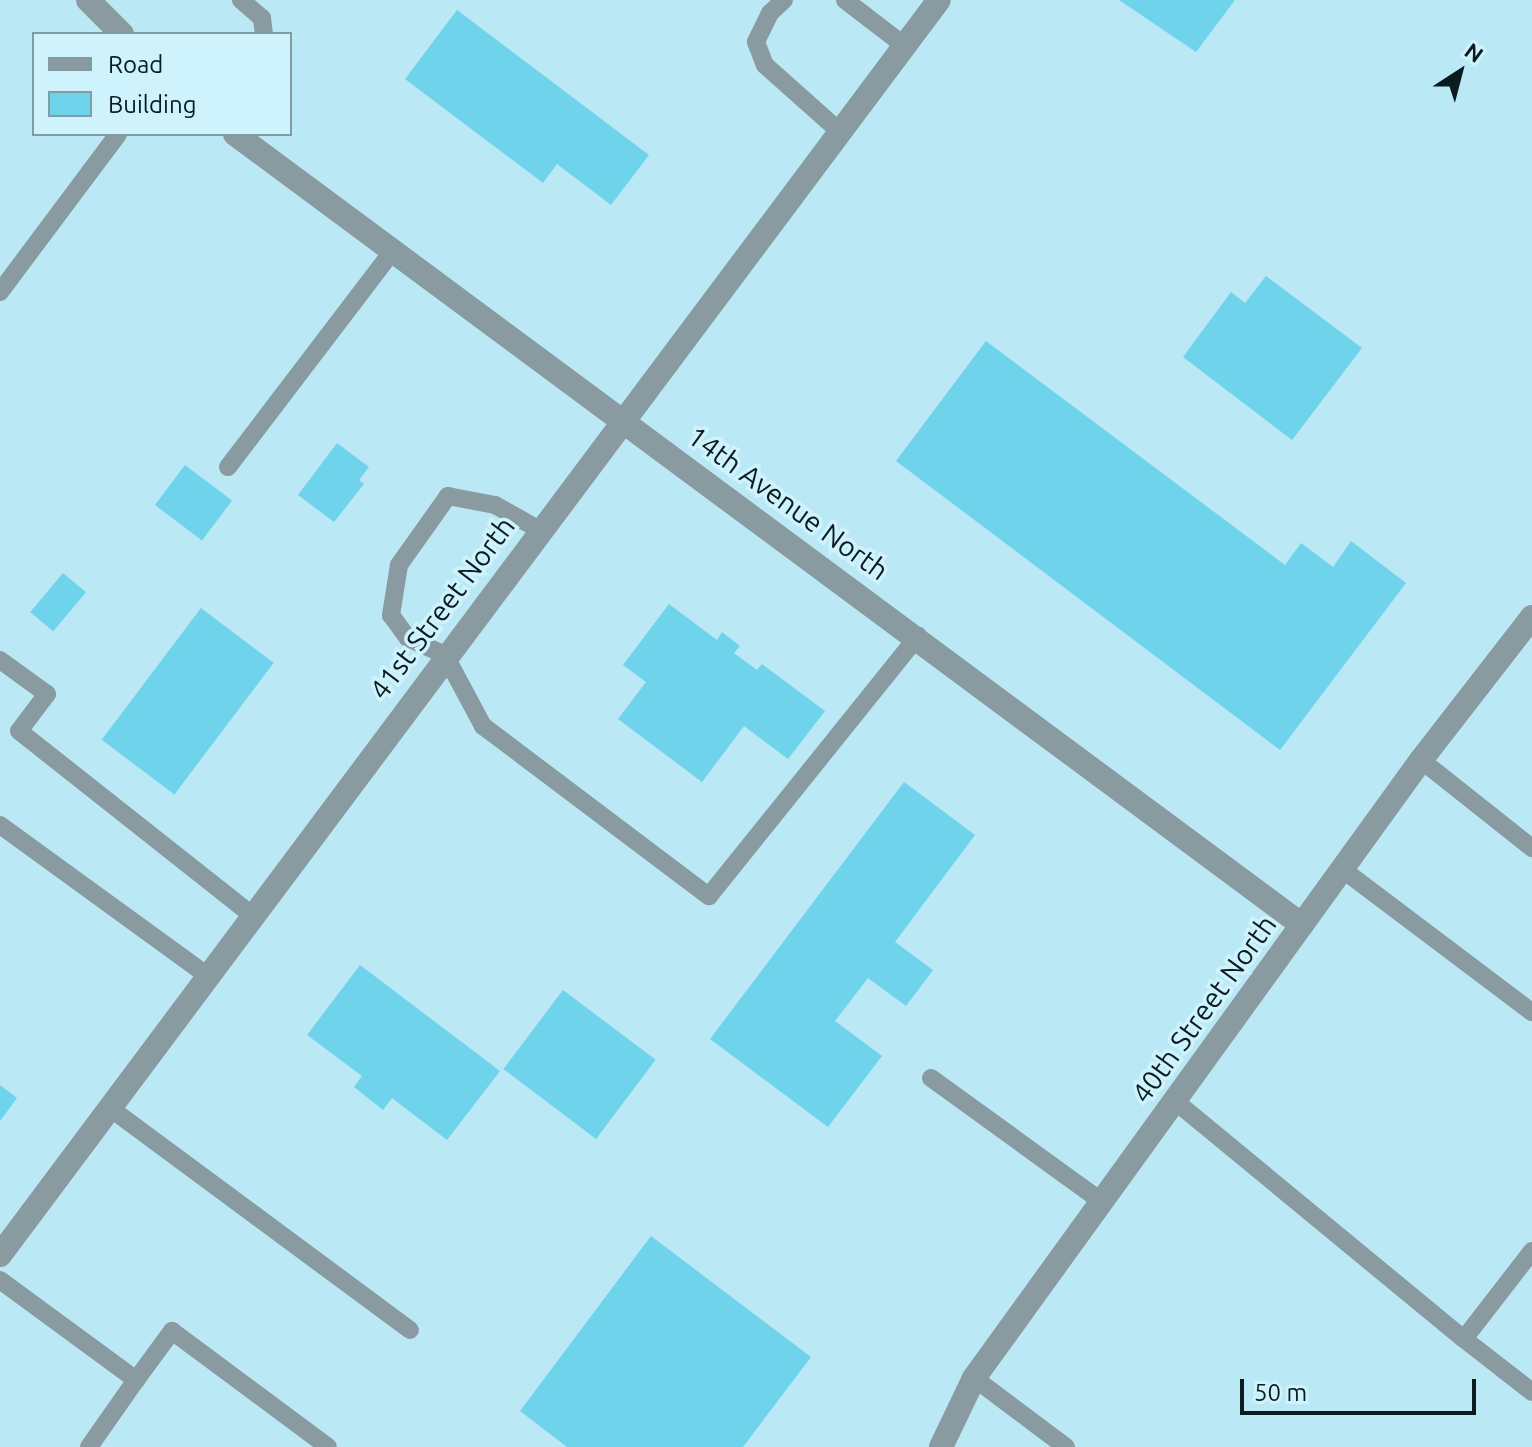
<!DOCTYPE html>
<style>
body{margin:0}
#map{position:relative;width:1532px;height:1447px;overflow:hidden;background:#bae8f4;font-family:Ubuntu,sans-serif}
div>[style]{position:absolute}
.building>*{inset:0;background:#6fd3ec;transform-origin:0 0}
.lane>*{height:18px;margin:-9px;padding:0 9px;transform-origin:9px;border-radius:9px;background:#899ba0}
.street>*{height:24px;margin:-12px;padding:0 12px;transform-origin:12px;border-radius:12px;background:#899ba0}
span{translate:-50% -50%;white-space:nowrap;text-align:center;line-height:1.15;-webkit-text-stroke:7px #cff3fd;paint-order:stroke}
.street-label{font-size:28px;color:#0a1c20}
.legend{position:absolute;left:32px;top:32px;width:260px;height:104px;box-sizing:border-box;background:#cff3fd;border:2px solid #809da5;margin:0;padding:10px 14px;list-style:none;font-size:24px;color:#0a1c20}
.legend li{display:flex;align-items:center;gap:16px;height:40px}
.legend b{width:40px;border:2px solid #809da5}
.north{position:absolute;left:1420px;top:32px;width:80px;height:80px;-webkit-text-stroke:6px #cff3fd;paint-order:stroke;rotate:36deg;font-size:22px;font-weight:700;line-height:32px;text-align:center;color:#0a1c20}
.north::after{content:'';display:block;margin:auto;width:28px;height:36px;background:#0a1c20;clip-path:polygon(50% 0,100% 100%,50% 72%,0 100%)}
.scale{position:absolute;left:1240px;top:1379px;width:236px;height:36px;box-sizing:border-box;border:4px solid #0a1c20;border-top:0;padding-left:10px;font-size:24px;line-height:28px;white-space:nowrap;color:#0a1c20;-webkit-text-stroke:6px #cff3fd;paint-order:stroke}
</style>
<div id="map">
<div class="building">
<div style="clip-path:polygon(1119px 0,1235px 0,1196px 52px)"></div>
<div style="clip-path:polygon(457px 10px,649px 155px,611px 205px,557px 164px,543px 183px,405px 79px)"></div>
<div style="clip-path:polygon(1266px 276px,1362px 348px,1292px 440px,1183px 357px,1231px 292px,1245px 303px)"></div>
<div style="clip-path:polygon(986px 341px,1285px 565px,1301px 543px,1333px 567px,1351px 541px,1406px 583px,1280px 750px,896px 461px)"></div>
<div style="clip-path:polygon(337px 443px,369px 467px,359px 480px,364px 484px,334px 522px,298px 495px)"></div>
<div style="left:185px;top:465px;width:59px;height:50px;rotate:37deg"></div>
<div style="left:63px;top:573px;width:30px;height:51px;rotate:40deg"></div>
<div style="clip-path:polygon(669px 604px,717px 640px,722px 632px,740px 646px,734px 653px,757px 670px,762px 664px,825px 711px,788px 759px,744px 726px,702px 782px,618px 719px,646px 682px,623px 665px)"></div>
<div style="left:201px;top:608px;width:91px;height:165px;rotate:37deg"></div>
<div style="clip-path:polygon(904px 782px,975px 835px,895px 942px,933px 970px,906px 1006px,868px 978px,835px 1021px,882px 1056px,828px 1127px,710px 1039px)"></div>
<div style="clip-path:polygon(360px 965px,500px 1071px,447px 1140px,392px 1098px,383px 1110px,354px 1087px,362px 1076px,307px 1035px)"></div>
<div style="left:563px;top:990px;width:116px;height:99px;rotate:37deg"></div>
<div style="clip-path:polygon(0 1085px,17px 1098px,0 1121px)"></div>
<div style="clip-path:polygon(651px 1236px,811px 1357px,743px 1447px,567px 1447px,520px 1411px)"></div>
</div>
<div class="lane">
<div style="left:241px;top:0;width:28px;rotate:41deg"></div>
<div style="left:262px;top:18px;width:16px;rotate:83deg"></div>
<div style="left:784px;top:0;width:19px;rotate:137deg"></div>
<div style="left:770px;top:13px;width:32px;rotate:116deg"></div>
<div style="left:756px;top:42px;width:25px;rotate:69deg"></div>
<div style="left:765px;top:65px;width:98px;rotate:41.7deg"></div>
<div style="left:845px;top:0;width:76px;rotate:37.5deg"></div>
<div style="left:0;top:292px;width:197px;rotate:-53.2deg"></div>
<div style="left:228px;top:467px;width:270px;rotate:-52.7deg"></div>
<div style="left:538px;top:529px;width:49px;rotate:-150.8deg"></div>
<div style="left:495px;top:505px;width:48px;rotate:-169.2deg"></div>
<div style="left:448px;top:496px;width:85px;rotate:125.4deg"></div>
<div style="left:399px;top:565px;width:51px;rotate:99.1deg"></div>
<div style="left:391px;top:615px;width:29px;rotate:54deg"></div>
<div style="left:408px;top:638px;width:41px;rotate:24.7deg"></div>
<div style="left:445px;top:655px;width:81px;rotate:61.8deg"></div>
<div style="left:483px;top:726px;width:283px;rotate:37deg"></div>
<div style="left:709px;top:896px;width:334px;rotate:-51.2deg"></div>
<div style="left:0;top:660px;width:58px;rotate:35.9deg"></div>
<div style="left:47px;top:694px;width:46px;rotate:127.1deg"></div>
<div style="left:19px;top:731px;width:295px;rotate:38.3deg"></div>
<div style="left:1421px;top:760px;width:142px;rotate:38.4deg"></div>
<div style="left:0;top:825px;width:257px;rotate:36deg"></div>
<div style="left:1342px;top:869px;width:238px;rotate:37deg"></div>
<div style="left:931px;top:1078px;width:211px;rotate:35.9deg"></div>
<div style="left:1175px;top:1101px;width:374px;rotate:39.5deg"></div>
<div style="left:110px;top:1108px;width:373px;rotate:36.5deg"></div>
<div style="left:1532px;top:1251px;width:111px;rotate:127.7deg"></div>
<div style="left:1464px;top:1339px;width:86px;rotate:37.9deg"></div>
<div style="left:0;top:1280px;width:169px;rotate:36.3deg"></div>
<div style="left:136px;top:1380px;width:61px;rotate:-53.7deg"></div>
<div style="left:172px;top:1331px;width:194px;rotate:36.6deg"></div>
<div style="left:974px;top:1378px;width:115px;rotate:36.9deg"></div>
<div style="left:89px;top:1447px;width:82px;rotate:-55deg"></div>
</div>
<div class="street">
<div style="left:88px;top:0;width:48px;rotate:45deg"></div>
<div style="left:235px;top:134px;width:1328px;rotate:36.55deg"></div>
<div style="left:0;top:1255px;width:1567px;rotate:-53.2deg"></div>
<div style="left:941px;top:1447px;width:76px;rotate:-64.4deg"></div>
<div style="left:974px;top:1378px;width:763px;rotate:-54.12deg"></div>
<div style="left:1421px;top:760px;width:181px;rotate:-52.2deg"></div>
</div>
<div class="street-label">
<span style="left:788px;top:503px;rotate:36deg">14th Avenue North</span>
<span style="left:442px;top:608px;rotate:-53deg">41st Street North</span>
<span style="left:1204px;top:1009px;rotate:-54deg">40th Street North</span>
</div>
<ul class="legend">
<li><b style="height:10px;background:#899ba0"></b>Road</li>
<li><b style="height:22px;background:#6fd3ec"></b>Building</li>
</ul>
<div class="north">N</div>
<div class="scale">50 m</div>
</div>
